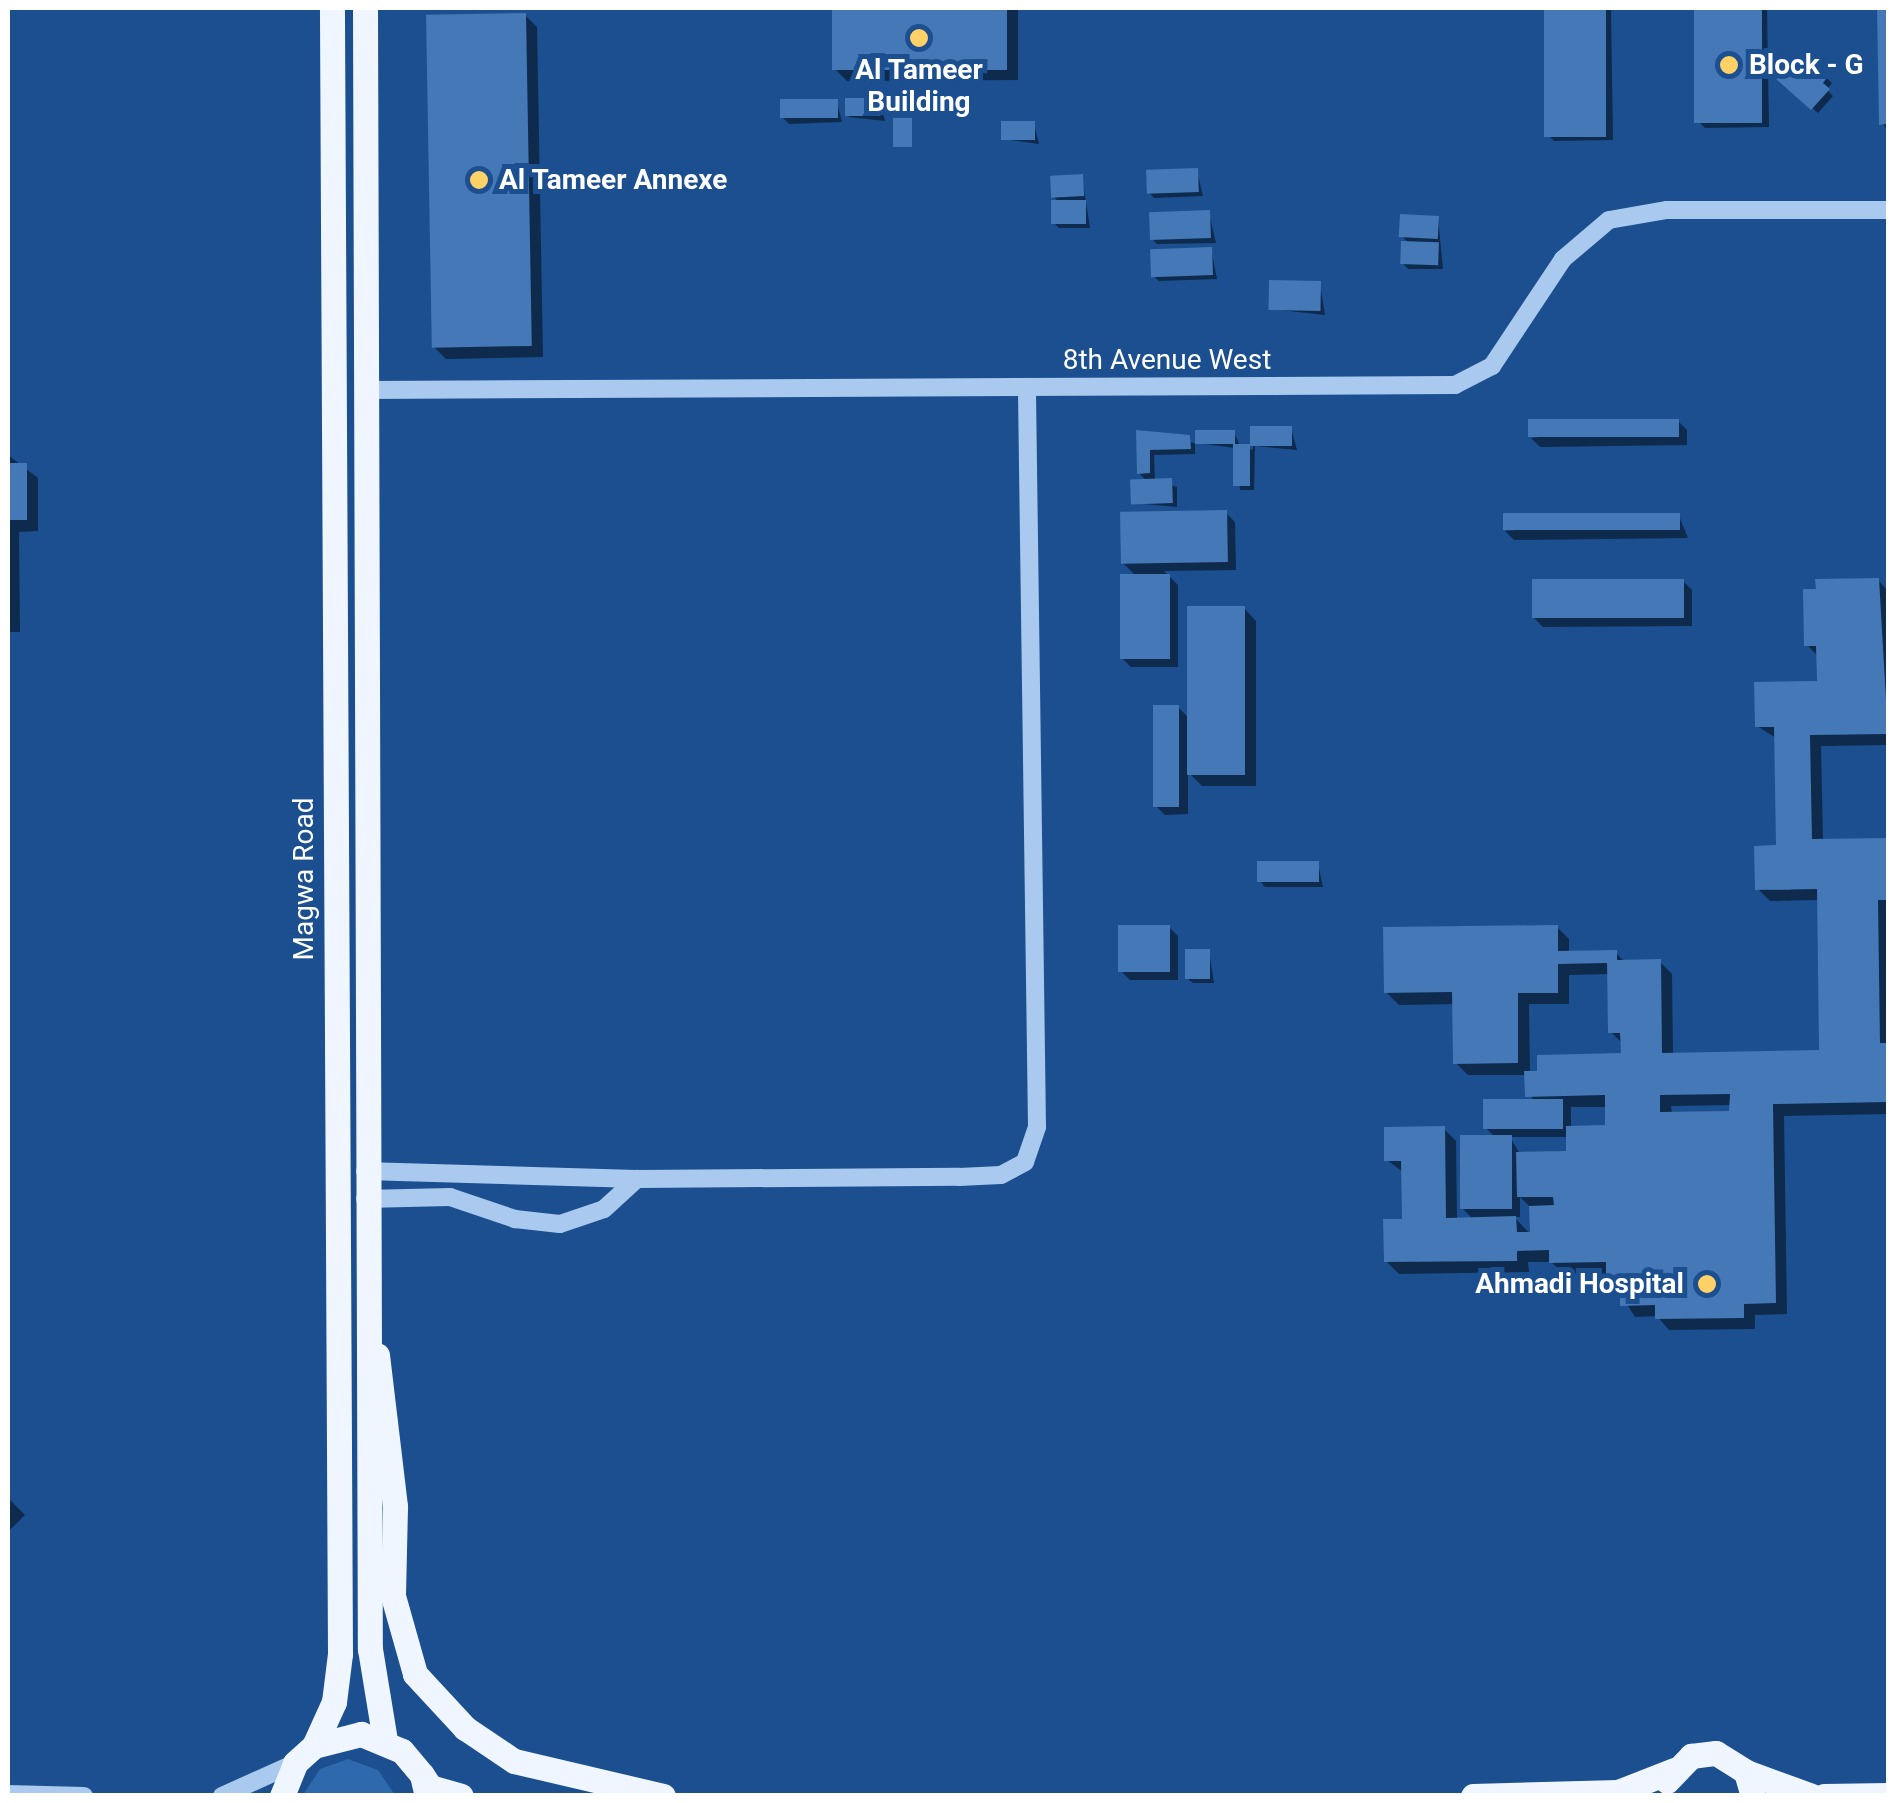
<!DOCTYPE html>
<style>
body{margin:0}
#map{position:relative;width:1896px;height:1803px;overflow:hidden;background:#1b4f8f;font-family:Roboto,sans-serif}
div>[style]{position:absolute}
.green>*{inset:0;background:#2e69ad}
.shadow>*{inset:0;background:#0007;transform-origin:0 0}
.building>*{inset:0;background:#4478b7;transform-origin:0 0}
.minor>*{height:18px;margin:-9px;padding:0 9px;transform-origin:9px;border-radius:9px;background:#a9c9ee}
.major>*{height:25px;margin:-12.5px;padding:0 12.5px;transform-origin:12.5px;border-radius:12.5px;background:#f0f6ff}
.dots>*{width:28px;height:28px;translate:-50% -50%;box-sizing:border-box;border:5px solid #1b4f8f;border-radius:50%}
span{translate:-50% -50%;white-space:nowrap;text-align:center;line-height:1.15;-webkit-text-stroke:10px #1b4f8f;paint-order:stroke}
.poi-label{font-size:28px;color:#fff;font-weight:700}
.left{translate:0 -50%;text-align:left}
.right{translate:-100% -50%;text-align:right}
.street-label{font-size:28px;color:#fff}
.frame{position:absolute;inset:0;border:10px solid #fff;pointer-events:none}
</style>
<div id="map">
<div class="green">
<div style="clip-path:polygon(348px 1759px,378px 1770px,395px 1795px,303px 1795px,320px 1769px)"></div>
</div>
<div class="shadow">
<div style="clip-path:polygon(834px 8px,1018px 8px,1018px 80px,847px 81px,835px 69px)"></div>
<div style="clip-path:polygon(1547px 8px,1611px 8px,1613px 140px,1554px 141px,1549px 136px)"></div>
<div style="clip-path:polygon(1697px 8px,1767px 8px,1769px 127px,1705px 128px,1699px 122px)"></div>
<div style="clip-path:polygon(1880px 10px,1888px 10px,1888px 129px,1882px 124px)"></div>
<div style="clip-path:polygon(525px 15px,537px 27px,543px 357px,446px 359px,434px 347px)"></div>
<div style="clip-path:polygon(1819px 71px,1832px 83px,1827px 90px,1833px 96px,1818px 113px,1779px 78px,1813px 77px)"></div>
<div style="clip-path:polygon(879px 100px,885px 121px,848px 117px)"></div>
<div style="clip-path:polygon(837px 102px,842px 122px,789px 124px,783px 118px)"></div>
<div style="clip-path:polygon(1034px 124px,1039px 144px,1004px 139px)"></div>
<div style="clip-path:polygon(1197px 171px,1203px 196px,1154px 198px,1149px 192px)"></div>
<div style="clip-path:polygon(1082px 177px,1090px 228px,1059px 228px,1054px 223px,1060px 203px,1053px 196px)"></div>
<div style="clip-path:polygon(1209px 213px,1216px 243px,1157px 244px,1152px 239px)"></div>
<div style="clip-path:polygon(1438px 218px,1443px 269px,1408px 269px,1403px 263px,1409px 244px,1402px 236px)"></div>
<div style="clip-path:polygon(1211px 249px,1217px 279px,1159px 281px,1153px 276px)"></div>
<div style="clip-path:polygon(1320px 284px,1325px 315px,1271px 309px)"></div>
<div style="clip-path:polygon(1678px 421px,1687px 430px,1687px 445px,1540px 447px,1531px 438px)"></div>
<div style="clip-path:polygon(1253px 428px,1291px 428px,1297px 450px,1255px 446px,1254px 490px,1240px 490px,1235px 448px,1197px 443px,1234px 432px,1240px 446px,1253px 450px)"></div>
<div style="clip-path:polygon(1139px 433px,1195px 443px,1195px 454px,1154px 455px,1155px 481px,1177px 487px,1177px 507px,1133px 503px,1148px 482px,1139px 473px)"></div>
<div style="clip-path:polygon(8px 455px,38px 478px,38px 531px,19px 532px,20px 632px,8px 632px)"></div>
<div style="clip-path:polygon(1226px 513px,1235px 522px,1236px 570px,1164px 571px,1178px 585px,1178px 667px,1131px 667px,1122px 658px,1136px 576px,1123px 563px)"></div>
<div style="clip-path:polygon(1679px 516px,1688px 538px,1514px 540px,1505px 531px)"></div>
<div style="clip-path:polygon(evenodd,1878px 580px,1888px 591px,1888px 745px,1821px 746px,1823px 841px,1888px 840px,1888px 1114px,1784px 1116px,1787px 1314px,1755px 1315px,1755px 1329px,1669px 1330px,1657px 1316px,1635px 1317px,1608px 1274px,1564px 1274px,1551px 1262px,1528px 1262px,1529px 1272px,1399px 1274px,1386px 1261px,1404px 1222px,1403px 1172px,1387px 1160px,1444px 1129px,1456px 1141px,1457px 1220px,1474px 1220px,1463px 1209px,1496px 1138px,1486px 1128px,1533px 1102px,1527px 1075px,1468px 1075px,1456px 1063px,1455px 1004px,1399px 1005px,1386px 992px,1557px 927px,1569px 939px,1569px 953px,1616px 953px,1625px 962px,1660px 962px,1672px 974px,1673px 1055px,1821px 1053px,1819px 900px,1770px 901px,1758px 889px,1778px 848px,1776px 738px,1757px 726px,1819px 684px,1819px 657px,1807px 645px,1878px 580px,1610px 974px,1611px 1032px,1623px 1044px,1623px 1056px,1530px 1074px,1529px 1004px,1569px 1004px,1569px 975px,1610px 974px,1878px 580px,1732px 1105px,1732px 1114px,1672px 1114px,1671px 1106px,1732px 1105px,1878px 580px,1571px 1107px,1607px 1107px,1607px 1128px,1571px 1128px,1571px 1107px,1878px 580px,1510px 1137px,1568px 1137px,1568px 1154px,1520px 1154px,1510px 1137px,1878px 580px,1520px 1197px,1532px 1209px,1532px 1236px,1514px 1217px,1520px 1217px,1520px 1197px)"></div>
<div style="clip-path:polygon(1683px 581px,1692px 590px,1692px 626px,1543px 627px,1534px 618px)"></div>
<div style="clip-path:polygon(1244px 608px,1256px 621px,1256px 786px,1202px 786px,1188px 772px,1188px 814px,1165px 815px,1156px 806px,1178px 707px,1190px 719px)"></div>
<div style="clip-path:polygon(1318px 864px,1323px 887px,1265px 887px,1260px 881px)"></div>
<div style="clip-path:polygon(1169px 927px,1178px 936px,1178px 980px,1130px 980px,1121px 971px)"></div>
<div style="clip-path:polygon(1209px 951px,1214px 983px,1193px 983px,1187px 978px)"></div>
<div style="left:8px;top:1498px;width:24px;height:241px;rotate:45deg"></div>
</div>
<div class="building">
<div style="left:832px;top:8px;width:175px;height:62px"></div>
<div style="left:1544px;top:8px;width:62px;height:129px"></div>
<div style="left:1694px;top:8px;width:68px;height:115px"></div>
<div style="clip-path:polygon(1877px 8px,1888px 8px,1888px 124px,1879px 125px)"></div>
<div style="left:526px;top:13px;width:333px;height:100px;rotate:89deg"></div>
<div style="clip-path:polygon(1794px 57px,1813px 74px,1818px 68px,1828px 76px,1823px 83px,1830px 89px,1811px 110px,1775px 78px)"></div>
<div style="left:880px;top:98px;width:18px;height:35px;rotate:90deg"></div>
<div style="left:838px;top:99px;width:19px;height:58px;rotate:90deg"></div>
<div style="left:893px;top:118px;width:19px;height:29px"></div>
<div style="left:1001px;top:121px;width:34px;height:19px"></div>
<div style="left:1198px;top:168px;width:24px;height:52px;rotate:88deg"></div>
<div style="left:1083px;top:174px;width:22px;height:33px;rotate:87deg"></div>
<div style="left:1051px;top:200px;width:35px;height:24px"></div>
<div style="left:1210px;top:210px;width:28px;height:61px;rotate:88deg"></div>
<div style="left:1400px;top:214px;width:39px;height:23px;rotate:3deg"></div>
<div style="left:1401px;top:241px;width:38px;height:23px;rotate:2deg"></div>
<div style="left:1212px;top:247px;width:28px;height:62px;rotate:88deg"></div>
<div style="left:1269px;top:280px;width:52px;height:30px;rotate:1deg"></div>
<div style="left:1679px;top:419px;width:18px;height:151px;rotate:90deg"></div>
<div style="left:1250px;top:426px;width:42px;height:20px"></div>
<div style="clip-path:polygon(1136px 430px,1190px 435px,1191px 449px,1150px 450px,1150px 473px,1137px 474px)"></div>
<div style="left:1195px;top:430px;width:40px;height:14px"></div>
<div style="left:1233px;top:444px;width:17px;height:42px"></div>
<div style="left:8px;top:463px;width:19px;height:57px"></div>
<div style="left:1172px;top:478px;width:25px;height:42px;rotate:88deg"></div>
<div style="left:1227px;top:510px;width:52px;height:107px;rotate:89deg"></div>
<div style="left:1680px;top:513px;width:17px;height:177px;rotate:90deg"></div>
<div style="left:1120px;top:574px;width:50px;height:85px"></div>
<div style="clip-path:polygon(evenodd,1879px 578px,1888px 734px,1810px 735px,1812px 839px,1888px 838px,1888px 900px,1878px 900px,1880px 1043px,1888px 1043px,1888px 1102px,1773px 1104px,1776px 1303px,1744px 1304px,1744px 1318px,1655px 1319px,1655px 1305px,1620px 1306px,1620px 1280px,1606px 1280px,1606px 1262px,1549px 1263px,1549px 1250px,1517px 1251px,1517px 1261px,1384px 1262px,1383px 1219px,1402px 1219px,1401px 1161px,1384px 1161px,1384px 1127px,1445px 1126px,1446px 1218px,1516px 1216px,1517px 1232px,1530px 1232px,1529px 1206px,1554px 1205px,1553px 1197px,1517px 1197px,1516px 1152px,1566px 1151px,1566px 1126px,1605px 1125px,1605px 1095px,1525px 1097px,1524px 1071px,1537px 1071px,1537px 1055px,1621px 1053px,1620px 1033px,1608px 1033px,1607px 963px,1558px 964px,1558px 993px,1518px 993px,1518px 1063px,1453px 1064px,1452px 992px,1384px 993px,1383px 927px,1558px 925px,1558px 951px,1617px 950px,1617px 960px,1661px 959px,1662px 1053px,1819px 1050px,1817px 889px,1755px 890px,1754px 846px,1776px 845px,1774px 727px,1755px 727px,1754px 682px,1817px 681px,1816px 646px,1804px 646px,1803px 589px,1816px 589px,1815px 579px,1879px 578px,1730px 1094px,1729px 1111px,1660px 1112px,1660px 1095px,1730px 1094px)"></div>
<div style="left:1684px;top:579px;width:39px;height:152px;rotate:90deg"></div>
<div style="left:1187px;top:606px;width:58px;height:169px"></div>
<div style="left:1153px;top:705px;width:26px;height:102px"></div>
<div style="left:1319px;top:861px;width:21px;height:62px;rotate:90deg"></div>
<div style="left:1118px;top:925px;width:52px;height:47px"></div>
<div style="left:1185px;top:949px;width:25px;height:30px"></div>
<div style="left:1563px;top:1099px;width:30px;height:80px;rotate:90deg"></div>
<div style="left:1512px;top:1135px;width:74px;height:52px;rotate:90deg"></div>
</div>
<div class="minor">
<div style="left:367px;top:390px;width:1088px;rotate:-0.26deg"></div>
<div style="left:1455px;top:385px;width:42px;rotate:-27.2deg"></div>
<div style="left:1492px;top:366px;width:128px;rotate:-56.4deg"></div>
<div style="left:1563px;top:259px;width:60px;rotate:-40.3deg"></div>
<div style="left:1609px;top:220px;width:59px;rotate:-9.8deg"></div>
<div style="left:1667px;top:210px;width:221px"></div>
<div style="left:365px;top:1171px;width:272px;rotate:1.7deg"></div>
<div style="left:637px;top:1179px;width:322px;rotate:-0.4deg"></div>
<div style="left:959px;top:1177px;width:42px;rotate:-2.7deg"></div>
<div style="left:1001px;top:1175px;width:27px;rotate:-28deg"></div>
<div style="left:1025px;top:1162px;width:37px;rotate:-71deg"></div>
<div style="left:1037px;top:1127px;width:739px;rotate:-90.78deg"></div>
<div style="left:365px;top:1199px;width:85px;rotate:-1.3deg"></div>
<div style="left:450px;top:1197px;width:69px;rotate:18.7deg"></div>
<div style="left:515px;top:1219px;width:45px;rotate:6.3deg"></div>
<div style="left:560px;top:1224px;width:46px;rotate:-18.8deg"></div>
<div style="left:604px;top:1209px;width:45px;rotate:-42.3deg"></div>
<div style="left:8px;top:1794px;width:76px;rotate:1.5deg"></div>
<div style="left:222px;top:1796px;width:80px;rotate:-24.3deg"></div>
</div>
<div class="major">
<div style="left:365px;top:8px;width:1641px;rotate:89.83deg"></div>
<div style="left:370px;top:1649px;width:93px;rotate:80.7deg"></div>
<div style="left:377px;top:1355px;width:153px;rotate:83.2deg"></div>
<div style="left:395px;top:1507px;width:89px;rotate:91.3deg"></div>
<div style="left:393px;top:1596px;width:81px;rotate:74.2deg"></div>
<div style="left:415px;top:1674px;width:74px;rotate:47.2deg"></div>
<div style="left:465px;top:1728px;width:59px;rotate:34deg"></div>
<div style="left:514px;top:1761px;width:153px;rotate:13.2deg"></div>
<div style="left:314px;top:1746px;width:48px;rotate:-65.6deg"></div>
<div style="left:334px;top:1702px;width:48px;rotate:-82.9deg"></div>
<div style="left:340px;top:1654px;width:1646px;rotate:-90.28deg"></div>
<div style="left:1746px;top:1772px;width:70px;rotate:20deg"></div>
<div style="left:422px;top:1775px;width:14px;rotate:56deg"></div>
<div style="left:430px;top:1787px;width:32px;rotate:16deg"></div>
<div style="left:1667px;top:1781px;width:35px;rotate:-46deg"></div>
<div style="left:1691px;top:1756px;width:25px;rotate:-7deg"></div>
<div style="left:1716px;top:1753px;width:36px;rotate:32deg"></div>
<div style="left:1746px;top:1772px;width:25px;rotate:74deg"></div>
<div style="left:282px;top:1796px;width:35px;rotate:-68deg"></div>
<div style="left:295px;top:1763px;width:25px;rotate:-42deg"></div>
<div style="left:314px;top:1746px;width:49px;rotate:-14.3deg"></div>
<div style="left:361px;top:1734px;width:44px;rotate:22.5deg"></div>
<div style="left:402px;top:1751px;width:31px;rotate:50deg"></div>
<div style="left:422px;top:1775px;width:22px;rotate:77deg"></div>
<div style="left:1473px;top:1796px;width:145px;rotate:-1.6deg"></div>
<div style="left:1618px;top:1792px;width:60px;rotate:-21.4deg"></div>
<div style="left:1824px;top:1796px;width:64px;rotate:-0.9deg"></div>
</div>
<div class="dots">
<div style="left:919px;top:38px;background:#ffd166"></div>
<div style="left:1729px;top:65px;background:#ffd166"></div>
<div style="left:479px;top:180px;background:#ffd166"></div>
<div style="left:1707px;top:1284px;background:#ffd166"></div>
</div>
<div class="poi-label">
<span class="left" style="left:1749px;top:65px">Block - G</span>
<span style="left:919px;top:86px">Al Tameer<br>Building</span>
<span class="left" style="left:499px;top:180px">Al Tameer Annexe</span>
<span class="right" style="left:1684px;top:1284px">Ahmadi Hospital</span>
</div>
<div class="street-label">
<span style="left:1167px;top:360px">8th Avenue West</span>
<span style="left:304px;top:879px;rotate:-90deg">Magwa Road</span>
</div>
<div class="frame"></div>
</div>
